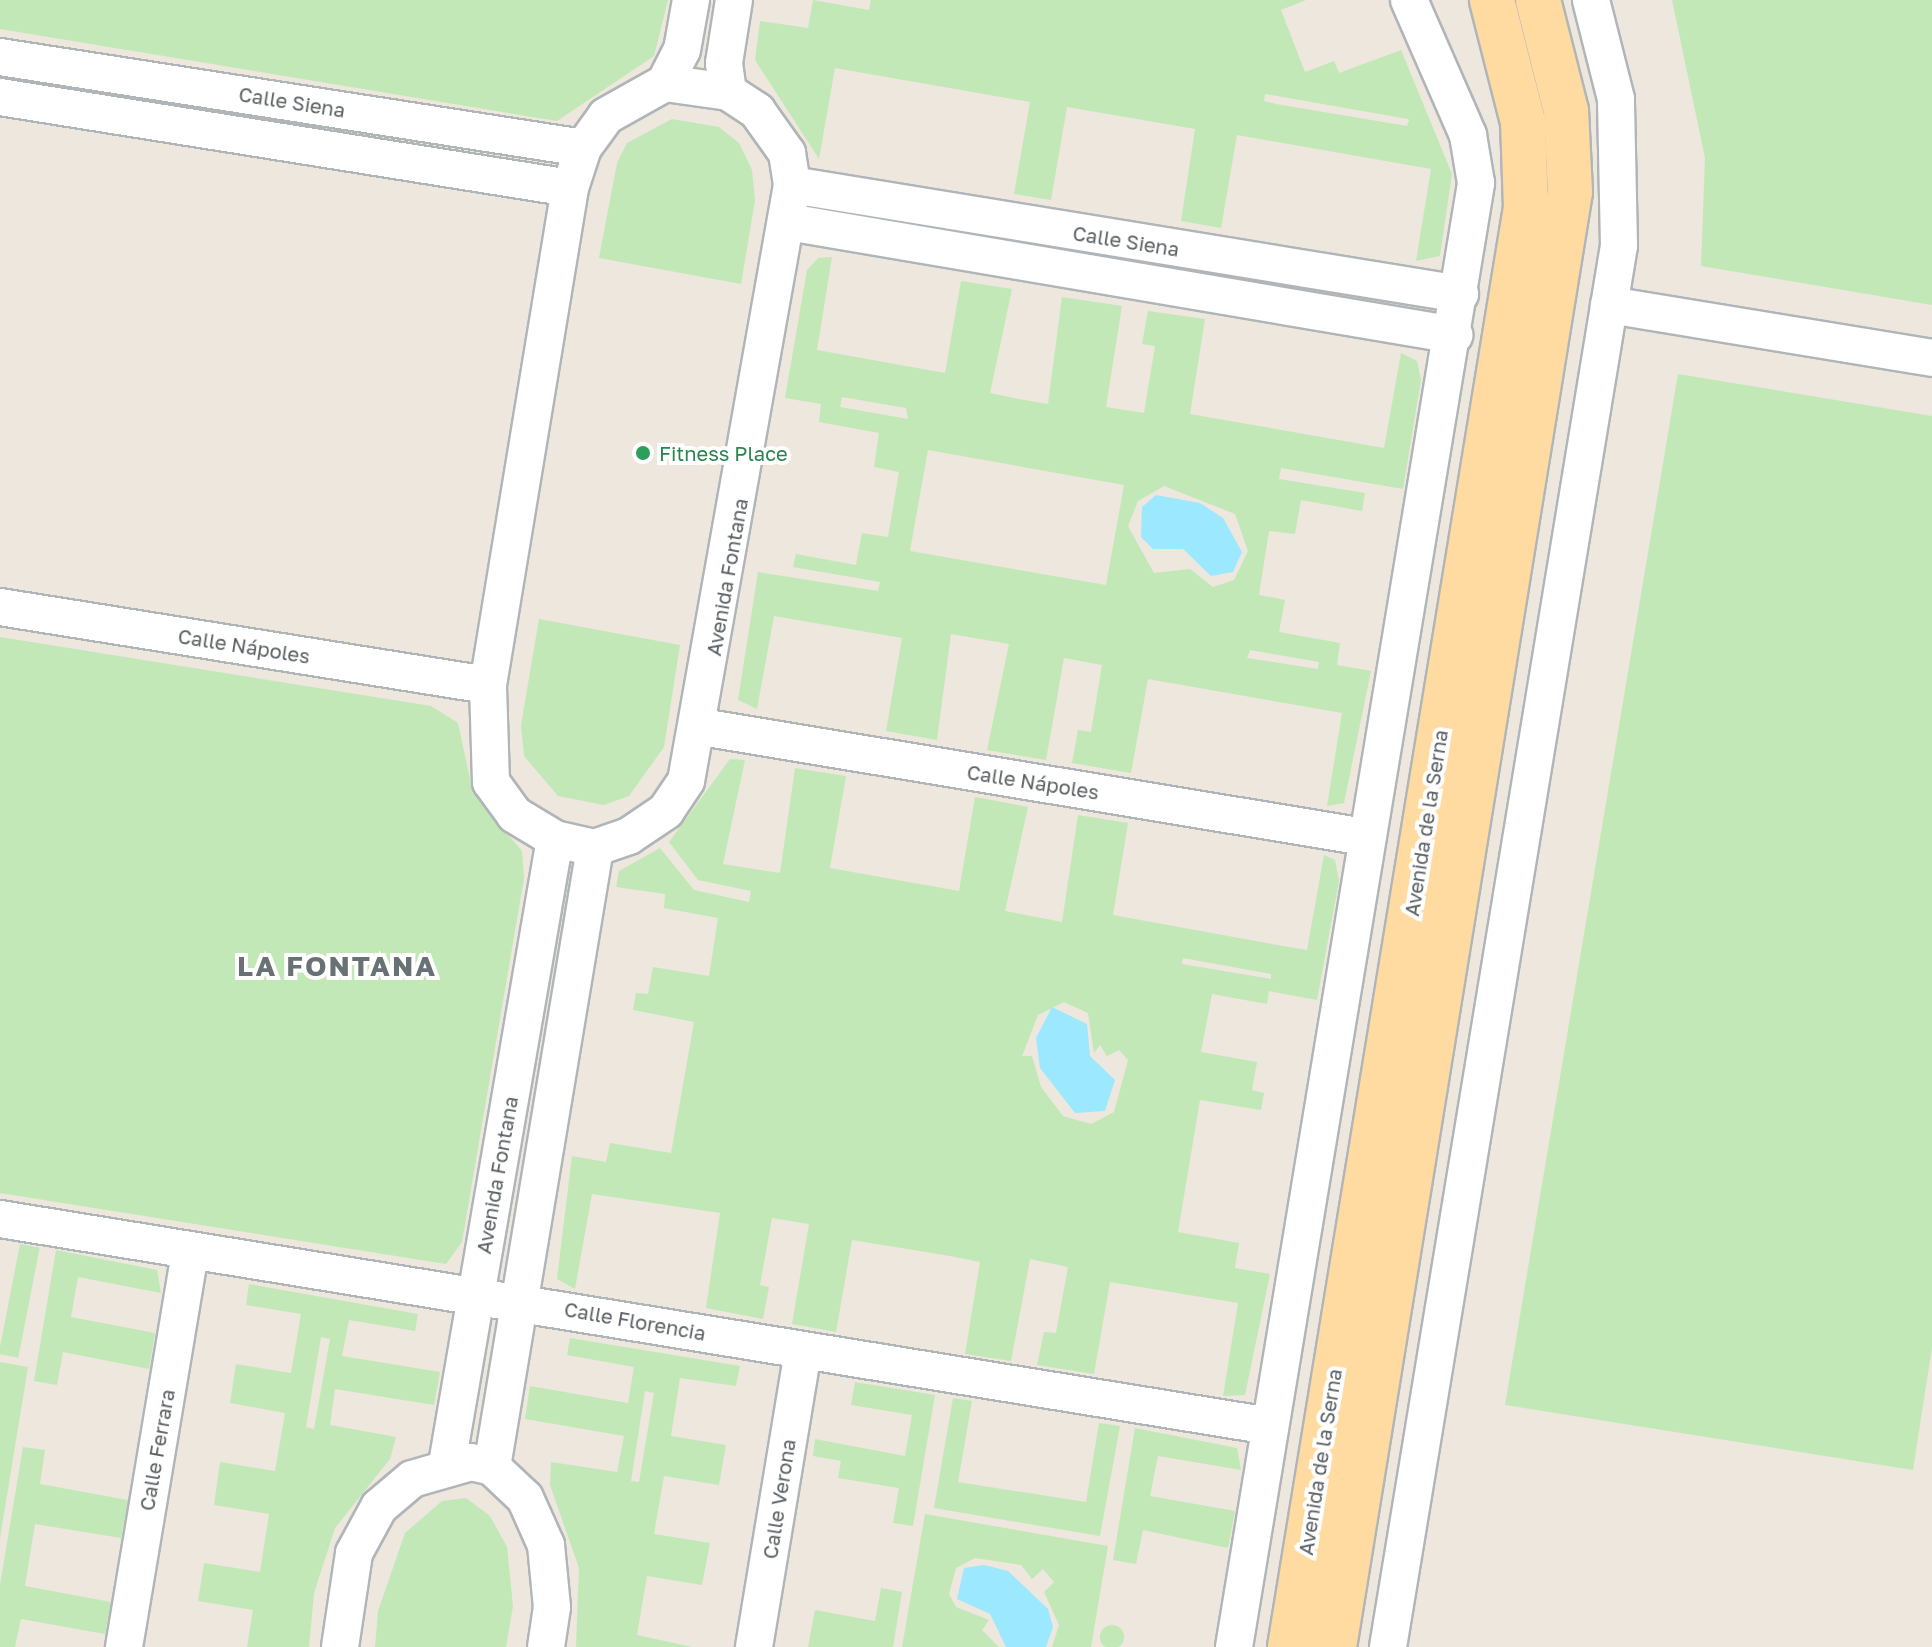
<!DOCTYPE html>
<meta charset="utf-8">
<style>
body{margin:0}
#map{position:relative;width:1932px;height:1647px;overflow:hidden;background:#ede7de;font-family:"Golos Text",sans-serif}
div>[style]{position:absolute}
.green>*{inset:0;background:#c2e8b7;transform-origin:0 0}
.round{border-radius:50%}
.water>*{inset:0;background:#9ce9ff}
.roads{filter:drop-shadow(2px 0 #b0b5b8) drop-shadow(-2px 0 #b0b5b8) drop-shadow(0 2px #b0b5b8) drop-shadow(0 -2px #b0b5b8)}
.minor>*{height:36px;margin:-18px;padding:0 18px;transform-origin:18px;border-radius:18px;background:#fff}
.primary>*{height:44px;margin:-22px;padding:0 22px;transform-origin:22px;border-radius:22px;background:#ffdba1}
.dots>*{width:22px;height:22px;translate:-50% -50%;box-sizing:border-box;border:4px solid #fff;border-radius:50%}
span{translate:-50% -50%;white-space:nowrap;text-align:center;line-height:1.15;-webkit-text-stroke:8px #fff;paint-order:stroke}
.street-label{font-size:20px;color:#585e62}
.leisure-label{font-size:20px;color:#27864d}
.left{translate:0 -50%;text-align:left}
.district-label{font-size:28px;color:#687174;font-weight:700;letter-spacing:2px}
</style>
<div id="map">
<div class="green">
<div style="clip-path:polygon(0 0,668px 0,654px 56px,557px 121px,0 29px)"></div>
<div style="clip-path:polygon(evenodd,813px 0,869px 10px,871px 0,1306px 0,1281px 10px,1305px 72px,1334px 61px,1339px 73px,1401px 50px,1452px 174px,1440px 256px,1416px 261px,1431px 169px,1237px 135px,1221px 228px,1181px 221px,1195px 129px,1067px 107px,1051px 200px,1014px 194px,1030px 102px,835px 68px,819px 159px,755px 60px,760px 21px,808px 28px,813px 0,1265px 94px,1408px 119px,1409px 120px,1407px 126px,1276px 104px,1264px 101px,1265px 94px)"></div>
<div style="clip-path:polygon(1672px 0,1932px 0,1932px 305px,1701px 266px,1705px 158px)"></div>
<div style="clip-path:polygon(672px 119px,719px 127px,739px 143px,752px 170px,755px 200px,741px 284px,599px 258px,617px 163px,627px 143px)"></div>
<div style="clip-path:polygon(evenodd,832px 257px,817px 350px,945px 373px,961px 281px,1012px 289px,990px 393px,1019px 399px,1048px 404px,1062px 297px,1122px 306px,1106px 407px,1144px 413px,1155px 346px,1142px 344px,1148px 311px,1205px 319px,1190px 414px,1384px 448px,1401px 353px,1417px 361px,1421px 380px,1403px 489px,1281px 468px,1279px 479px,1365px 493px,1362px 511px,1301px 500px,1295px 534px,1269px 531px,1259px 595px,1285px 600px,1279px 632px,1340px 643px,1337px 665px,1371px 671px,1344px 803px,1327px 806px,1342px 713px,1148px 679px,1131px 773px,1072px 763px,1078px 730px,1091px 732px,1102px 665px,1064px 658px,1046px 760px,987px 750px,1009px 644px,951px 634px,937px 740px,886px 731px,902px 638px,774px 616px,757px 709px,738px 700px,758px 572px,878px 591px,880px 582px,793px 567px,796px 554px,856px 565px,862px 533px,888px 537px,899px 472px,874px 467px,879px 433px,819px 422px,821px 404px,785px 398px,807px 270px,818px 258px,832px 257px,842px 397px,906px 408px,908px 419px,840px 407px,842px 397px,832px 257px,928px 450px,1124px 485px,1106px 585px,910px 551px,928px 450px,832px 257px,1164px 486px,1235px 514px,1248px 551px,1234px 580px,1213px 587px,1190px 569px,1154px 573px,1128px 526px,1138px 501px,1164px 486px,832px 257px,1250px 650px,1319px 662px,1318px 669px,1247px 658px,1250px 650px)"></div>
<div style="clip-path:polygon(1678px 374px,1932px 416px,1932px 1347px,1913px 1470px,1505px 1405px)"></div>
<div style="clip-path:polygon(539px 619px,680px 645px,664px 747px,629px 796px,604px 805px,558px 796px,524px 756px,521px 725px)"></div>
<div style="clip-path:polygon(0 637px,431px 706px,458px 723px,473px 793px,522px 851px,524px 878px,462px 1242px,446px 1264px,0 1193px)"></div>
<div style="clip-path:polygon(evenodd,730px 759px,745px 760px,723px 864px,780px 873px,795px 768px,846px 776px,830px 868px,959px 891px,975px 797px,1028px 807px,1005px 911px,1062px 922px,1078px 815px,1128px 823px,1113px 915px,1277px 945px,1307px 950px,1324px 855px,1335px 860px,1339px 881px,1317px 1000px,1269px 991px,1267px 1004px,1212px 994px,1201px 1052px,1257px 1062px,1252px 1090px,1264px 1093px,1261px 1110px,1200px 1100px,1178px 1232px,1239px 1243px,1235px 1268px,1270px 1274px,1245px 1395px,1223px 1396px,1238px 1303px,1110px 1282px,1094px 1374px,1037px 1365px,1044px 1332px,1056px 1333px,1068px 1267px,1030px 1259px,1011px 1361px,965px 1354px,980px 1262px,950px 1256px,852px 1240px,836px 1332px,792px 1324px,809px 1224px,772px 1218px,760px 1285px,769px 1287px,763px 1319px,706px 1308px,720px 1213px,592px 1194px,575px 1289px,557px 1279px,572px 1156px,606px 1162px,610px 1143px,671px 1153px,694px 1022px,633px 1010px,636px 993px,648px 994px,653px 967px,709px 976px,718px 918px,664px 908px,665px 894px,616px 887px,619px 871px,660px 848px,694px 890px,749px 902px,751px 891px,698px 880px,669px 842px,730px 759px,1183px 958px,1271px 974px,1271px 979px,1182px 964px,1183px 958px,730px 759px,1064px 1002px,1088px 1013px,1094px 1053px,1100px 1045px,1107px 1056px,1119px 1050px,1128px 1060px,1114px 1112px,1091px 1124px,1063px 1116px,1041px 1087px,1032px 1056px,1022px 1056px,1038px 1015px,1064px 1002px)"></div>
<div style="left:20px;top:1244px;width:20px;height:112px;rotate:11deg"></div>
<div style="clip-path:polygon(56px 1250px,157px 1270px,161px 1293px,78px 1277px,71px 1317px,155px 1333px,149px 1369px,63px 1352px,57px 1385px,34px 1381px)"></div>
<div style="clip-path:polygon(evenodd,249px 1284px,418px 1314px,415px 1331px,349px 1320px,342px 1356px,440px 1372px,434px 1405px,335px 1389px,330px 1425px,396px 1437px,390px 1459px,335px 1528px,314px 1593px,309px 1647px,247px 1647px,253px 1610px,198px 1601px,204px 1563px,260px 1572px,269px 1514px,214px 1505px,220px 1462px,275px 1471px,285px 1413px,230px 1403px,236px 1364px,291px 1373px,301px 1314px,246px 1305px,249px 1284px,321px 1337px,330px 1339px,314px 1429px,306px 1427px,321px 1337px)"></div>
<div style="clip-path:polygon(evenodd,570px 1338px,740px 1366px,736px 1386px,680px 1378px,671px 1436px,726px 1445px,719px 1485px,664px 1476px,654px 1534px,710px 1543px,702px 1585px,647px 1576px,637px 1635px,692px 1647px,576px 1647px,579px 1568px,550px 1485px,551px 1462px,617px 1472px,624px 1436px,525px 1419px,530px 1386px,628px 1403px,634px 1367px,567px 1355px,570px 1338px,645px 1391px,654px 1393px,639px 1482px,631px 1481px,645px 1391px)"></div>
<div style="clip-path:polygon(0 1362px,28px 1367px,0 1538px)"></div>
<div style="clip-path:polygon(855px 1382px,935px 1395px,913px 1526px,893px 1523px,899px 1488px,838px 1478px,841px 1461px,813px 1456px,815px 1439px,905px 1456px,912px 1415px,851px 1405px)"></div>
<div style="clip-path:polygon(953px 1398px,972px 1401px,958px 1482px,1086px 1502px,1099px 1423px,1120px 1426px,1100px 1536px,934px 1508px)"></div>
<div style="clip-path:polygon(1135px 1428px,1237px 1448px,1241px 1470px,1158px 1456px,1150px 1496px,1235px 1511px,1228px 1548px,1143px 1530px,1136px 1564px,1113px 1560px)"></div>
<div style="clip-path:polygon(23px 1447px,45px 1450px,40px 1484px,128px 1500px,121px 1538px,35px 1524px,25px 1586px,111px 1602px,105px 1634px,21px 1619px,15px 1647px,0 1647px,0 1585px)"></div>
<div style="clip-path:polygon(466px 1498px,490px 1516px,507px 1547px,513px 1606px,506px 1647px,375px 1647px,378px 1611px,405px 1533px,442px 1501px)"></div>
<div style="clip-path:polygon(925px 1514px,1108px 1546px,1091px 1647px,1052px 1647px,1059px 1625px,1044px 1592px,1054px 1582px,1043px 1569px,1032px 1579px,1021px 1565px,975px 1558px,956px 1568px,949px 1594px,956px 1607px,989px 1620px,982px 1630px,999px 1647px,902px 1647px)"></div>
<div style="clip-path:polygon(881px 1588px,902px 1592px,893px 1647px,808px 1647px,815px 1610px,875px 1621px)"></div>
<div class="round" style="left:1100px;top:1625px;width:24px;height:24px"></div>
</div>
<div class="water">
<div style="clip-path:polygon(1156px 495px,1200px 503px,1223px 518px,1242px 552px,1233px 572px,1211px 576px,1183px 549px,1153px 549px,1141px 537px,1142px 507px)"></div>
<div style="clip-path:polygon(1052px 1007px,1087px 1024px,1090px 1056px,1115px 1080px,1105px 1111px,1075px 1113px,1040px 1068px,1036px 1038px)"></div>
<div style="clip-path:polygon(984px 1565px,1008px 1571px,1048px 1609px,1053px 1627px,1046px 1647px,1006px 1647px,990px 1614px,957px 1599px,964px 1568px)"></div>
</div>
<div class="roads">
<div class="minor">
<div style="left:0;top:57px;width:590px;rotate:8.87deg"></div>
<div style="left:665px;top:83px;width:64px;rotate:8.1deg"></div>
<div style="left:728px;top:92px;width:35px;rotate:33deg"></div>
<div style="left:757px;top:111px;width:52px;rotate:54.5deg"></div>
<div style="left:787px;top:153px;width:32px;rotate:81deg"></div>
<div style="left:792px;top:185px;width:605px;rotate:100.08deg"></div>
<div style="left:686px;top:781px;width:36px;rotate:124deg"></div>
<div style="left:666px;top:811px;width:45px;rotate:146deg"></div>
<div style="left:629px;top:836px;width:36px;rotate:161deg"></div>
<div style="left:595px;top:848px;width:41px;rotate:-167.3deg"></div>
<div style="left:555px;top:839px;width:47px;rotate:-149deg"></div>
<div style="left:515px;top:815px;width:41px;rotate:-126deg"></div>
<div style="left:491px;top:782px;width:97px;rotate:-91.8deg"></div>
<div style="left:488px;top:685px;width:504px;rotate:-80.63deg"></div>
<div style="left:570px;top:188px;width:42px;rotate:-72deg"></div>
<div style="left:583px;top:148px;width:39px;rotate:-54deg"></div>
<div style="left:606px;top:116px;width:68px;rotate:-29.2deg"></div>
<div style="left:665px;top:83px;width:37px;rotate:-63deg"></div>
<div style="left:682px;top:50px;width:51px;rotate:-79.8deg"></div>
<div style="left:728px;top:92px;width:29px;rotate:-98deg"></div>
<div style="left:724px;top:63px;width:64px;rotate:-81deg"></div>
<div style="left:0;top:97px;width:577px;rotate:9.07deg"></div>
<div style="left:792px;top:185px;width:677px;rotate:9.27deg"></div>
<div style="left:788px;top:222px;width:676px;rotate:9.63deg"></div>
<div style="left:1609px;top:305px;width:327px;rotate:9.3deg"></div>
<div style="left:0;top:607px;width:494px;rotate:9.1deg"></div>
<div style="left:701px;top:727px;width:673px;rotate:9.41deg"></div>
<div style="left:0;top:1219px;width:1287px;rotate:9.26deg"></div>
<div style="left:447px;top:1464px;width:634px;rotate:-80.2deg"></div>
<div style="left:492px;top:1467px;width:628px;rotate:-80.55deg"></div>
<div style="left:124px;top:1647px;width:399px;rotate:-80.5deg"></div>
<div style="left:340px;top:1647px;width:95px;rotate:-81.5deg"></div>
<div style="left:354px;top:1553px;width:52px;rotate:-61.5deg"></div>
<div style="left:379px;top:1507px;width:43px;rotate:-40.3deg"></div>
<div style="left:412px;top:1479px;width:61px;rotate:-16.1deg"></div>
<div style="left:471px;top:1462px;width:22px;rotate:13deg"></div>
<div style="left:492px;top:1467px;width:45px;rotate:43.2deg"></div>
<div style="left:525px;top:1498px;width:51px;rotate:65.9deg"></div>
<div style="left:546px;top:1545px;width:62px;rotate:84.5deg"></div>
<div style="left:552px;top:1607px;width:40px;rotate:98.5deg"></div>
<div style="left:754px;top:1647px;width:299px;rotate:-80.6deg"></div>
<div style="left:1234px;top:1647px;width:1484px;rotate:-80.61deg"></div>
<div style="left:1476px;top:183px;width:49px;rotate:-99.5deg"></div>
<div style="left:1468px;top:135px;width:147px;rotate:-113.6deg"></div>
<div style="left:1388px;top:1647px;width:1420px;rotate:-80.64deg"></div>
<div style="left:1619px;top:246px;width:147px;rotate:-91.2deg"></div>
<div style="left:1616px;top:99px;width:102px;rotate:-104.2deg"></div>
</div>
<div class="primary">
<div style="left:1290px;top:1647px;width:1458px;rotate:-80.69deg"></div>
<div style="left:1526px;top:208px;width:86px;rotate:-92deg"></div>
<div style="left:1523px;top:122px;width:126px;rotate:-104.3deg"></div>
<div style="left:1334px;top:1647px;width:1474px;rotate:-80.79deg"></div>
<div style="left:1570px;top:192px;width:81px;rotate:-92.8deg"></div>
<div style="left:1566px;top:111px;width:114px;rotate:-104.2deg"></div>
</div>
</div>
<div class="dots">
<div style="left:643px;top:453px;background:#2e9e5b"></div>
</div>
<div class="street-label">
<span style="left:292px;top:102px;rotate:9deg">Calle Siena</span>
<span style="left:1126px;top:241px;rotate:9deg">Calle Siena</span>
<span style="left:727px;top:577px;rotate:-80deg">Avenida Fontana</span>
<span style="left:244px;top:646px;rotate:9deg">Calle Nápoles</span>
<span style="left:1033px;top:782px;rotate:9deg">Calle Nápoles</span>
<span style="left:1426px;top:823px;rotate:-81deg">Avenida de la Serna</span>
<span style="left:497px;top:1175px;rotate:-80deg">Avenida Fontana</span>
<span style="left:635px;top:1321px;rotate:10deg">Calle Florencia</span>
<span style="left:157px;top:1450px;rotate:-80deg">Calle Ferrara</span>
<span style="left:1320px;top:1462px;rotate:-81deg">Avenida de la Serna</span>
<span style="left:779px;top:1499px;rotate:-81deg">Calle Verona</span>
</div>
<div class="leisure-label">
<span class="left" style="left:659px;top:453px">Fitness Place</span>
</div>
<div class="district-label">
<span style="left:337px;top:966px">LA FONTANA</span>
</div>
</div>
